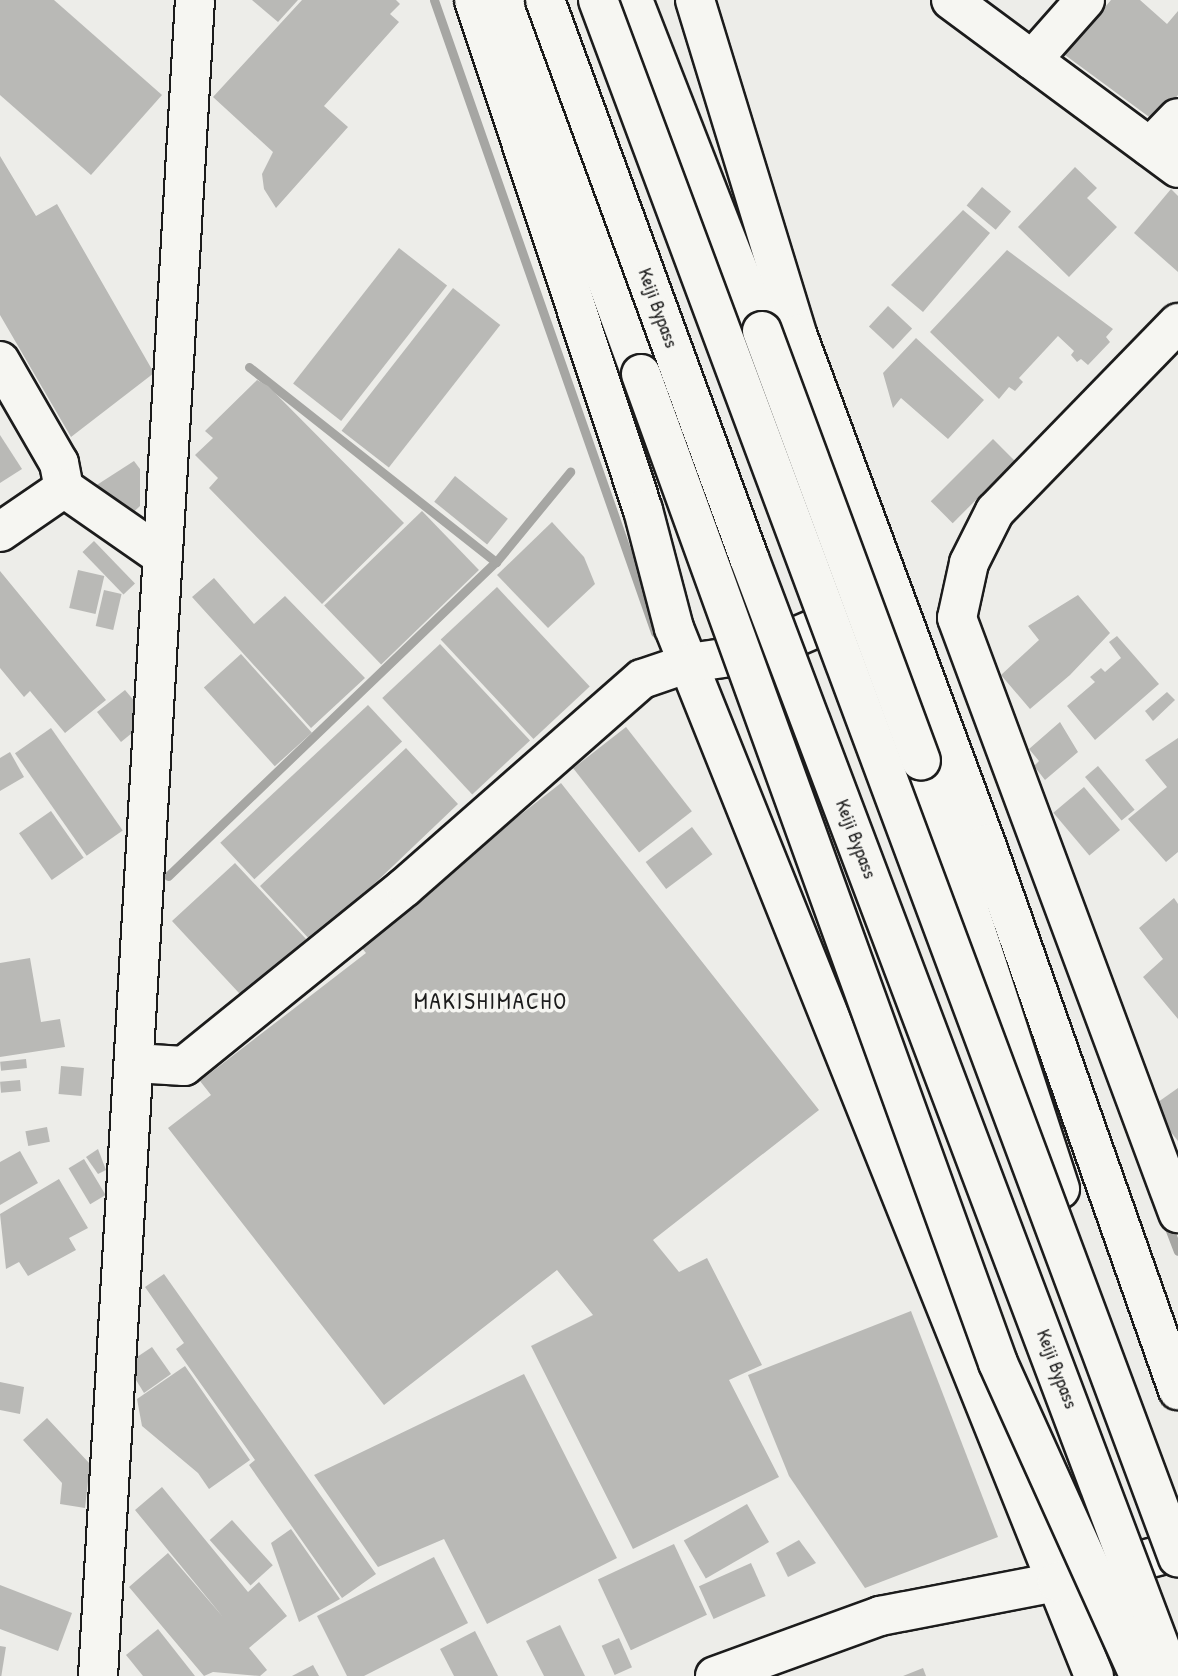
<!DOCTYPE html>
<style>
body{margin:0}
#map{position:relative;width:1178px;height:1676px;overflow:hidden;background:#edede9;font-family:"Patrick Hand",sans-serif}
div>[style]{position:absolute}
.stream>*{height:9px;margin:-4.5px;padding:0 4.5px;transform-origin:4.5px;border-radius:4.5px;background:#a6a6a3}
.building>*{inset:0;background:#b9b9b6;transform-origin:0 0}
.roads{filter:drop-shadow(2px 0 #1c1c1c) drop-shadow(-2px 0 #1c1c1c) drop-shadow(0 2px #1c1c1c) drop-shadow(0 -2px #1c1c1c)}
.minor>*{height:38px;margin:-19px;padding:0 19px;transform-origin:19px;border-radius:19px;background:#f6f6f2}
.highway>*{height:38px;margin:-19px;padding:0 19px;transform-origin:19px;border-radius:19px;background:#f6f6f2}
.bridges{filter:drop-shadow(2px 0 #1c1c1c) drop-shadow(-2px 0 #1c1c1c) drop-shadow(0 2px #1c1c1c) drop-shadow(0 -2px #1c1c1c)}
.highway-bridge>*{height:38px;margin:-19px;padding:0 19px;transform-origin:19px;border-radius:19px;background:#f6f6f2}
span{translate:-50% -50%;white-space:nowrap;text-align:center;line-height:1.15;-webkit-text-stroke:7px #f6f6f2;paint-order:stroke}
.street-label{font-size:19px;color:#1c1c1c}
.quarter-label{font-size:23px;color:#1c1c1c;letter-spacing:2px}
</style>
<div id="map">
<div class="stream">
<div style="left:434px;top:0;width:670px;rotate:70.73deg"></div>
<div style="left:249px;top:367px;width:315px;rotate:38.3deg"></div>
<div style="left:168px;top:876px;width:454px;rotate:-43.8deg"></div>
<div style="left:496px;top:562px;width:117px;rotate:-50.6deg"></div>
<div style="left:1166px;top:1220px;width:33px;rotate:69deg"></div>
</div>
<div class="building">
<div style="clip-path:polygon(0 0,54px 0,162px 95px,91px 175px,0 95px)"></div>
<div style="clip-path:polygon(252px 0,298px 0,278px 22px)"></div>
<div style="clip-path:polygon(302px 0,396px 0,400px 4px,390px 14px,399px 22px,324px 106px,348px 127px,276px 208px,264px 189px,262px 174px,273px 152px,213px 97px)"></div>
<div style="clip-path:polygon(1111px 0,1140px 0,1167px 24px,1178px 11px,1178px 95px,1156px 122px,1065px 55px)"></div>
<div style="clip-path:polygon(0 156px,36px 216px,57px 204px,154px 373px,71px 437px,0 315px)"></div>
<div style="clip-path:polygon(1075px 167px,1097px 188px,1087px 198px,1117px 227px,1069px 277px,1018px 227px)"></div>
<div style="left:982px;top:187px;width:38px;height:24px;rotate:40deg"></div>
<div style="clip-path:polygon(1171px 189px,1178px 196px,1178px 272px,1134px 233px)"></div>
<div style="clip-path:polygon(963px 210px,990px 233px,923px 312px,891px 285px)"></div>
<div style="left:399px;top:248px;width:61px;height:172px;rotate:38deg"></div>
<div style="clip-path:polygon(1007px 250px,1113px 329px,1106px 337px,1110px 342px,1088px 365px,1081px 359px,1077px 362px,1071px 355px,1074px 351px,1058px 336px,1019px 378px,1023px 382px,1015px 391px,1009px 387px,999px 399px,930px 332px)"></div>
<div style="left:453px;top:288px;width:60px;height:181px;rotate:38deg"></div>
<div style="left:888px;top:306px;width:33px;height:28px;rotate:43deg"></div>
<div style="clip-path:polygon(916px 338px,984px 400px,948px 439px,901px 398px,893px 408px,883px 373px)"></div>
<div style="clip-path:polygon(257px 380px,268px 386px,404px 523px,322px 604px,209px 488px,218px 478px,195px 455px,213px 438px,205px 431px)"></div>
<div style="clip-path:polygon(0 435px,22px 469px,0 483px)"></div>
<div style="left:993px;top:439px;width:31px;height:88px;rotate:45deg"></div>
<div style="clip-path:polygon(134px 461px,140px 469px,140px 506px,127px 518px,89px 490px)"></div>
<div style="left:455px;top:476px;width:68px;height:33px;rotate:39deg"></div>
<div style="left:422px;top:511px;width:82px;height:136px;rotate:46deg"></div>
<div style="clip-path:polygon(552px 522px,584px 557px,595px 584px,548px 628px,497px 575px)"></div>
<div style="left:94px;top:541px;width:59px;height:16px;rotate:46deg"></div>
<div style="left:78px;top:570px;width:27px;height:39px;rotate:13deg"></div>
<div style="clip-path:polygon(0 571px,106px 700px,65px 733px,30px 691px,24px 697px,0 668px)"></div>
<div style="clip-path:polygon(214px 578px,254px 624px,285px 596px,365px 678px,311px 728px,192px 597px)"></div>
<div style="left:497px;top:587px;width:136px;height:77px;rotate:47deg"></div>
<div style="left:104px;top:590px;width:18px;height:37px;rotate:13deg"></div>
<div style="clip-path:polygon(1078px 595px,1110px 633px,1070px 675px,1030px 709px,1001px 675px,1039px 640px,1028px 626px)"></div>
<div style="clip-path:polygon(1117px 636px,1159px 684px,1095px 740px,1067px 706px,1095px 682px,1090px 677px,1101px 668px,1105px 672px,1121px 658px,1109px 642px)"></div>
<div style="left:440px;top:644px;width:132px;height:79px;rotate:47deg"></div>
<div style="left:241px;top:654px;width:106px;height:50px;rotate:48deg"></div>
<div style="clip-path:polygon(125px 690px,136px 703px,132px 733px,121px 742px,97px 712px)"></div>
<div style="clip-path:polygon(1167px 692px,1175px 700px,1153px 721px,1145px 711px)"></div>
<div style="left:368px;top:705px;width:50px;height:202px;rotate:47deg"></div>
<div style="clip-path:polygon(1060px 722px,1078px 752px,1045px 780px,1034px 766px,1039px 761px,1029px 749px)"></div>
<div style="left:626px;top:727px;width:107px;height:67px;rotate:52deg"></div>
<div style="left:51px;top:728px;width:125px;height:44px;rotate:55deg"></div>
<div style="clip-path:polygon(1178px 738px,1178px 852px,1166px 862px,1128px 819px,1167px 787px,1145px 760px)"></div>
<div style="clip-path:polygon(406px 748px,458px 804px,372px 886px,394px 914px,561px 783px,819px 1110px,653px 1240px,679px 1272px,707px 1258px,762px 1365px,729px 1380px,779px 1477px,633px 1549px,531px 1346px,593px 1315px,557px 1270px,384px 1405px,168px 1128px,211px 1095px,200px 1081px,366px 953px,337px 918px,312px 942px,260px 886px)"></div>
<div style="clip-path:polygon(10px 752px,24px 777px,0 791px,0 758px)"></div>
<div style="left:1098px;top:766px;width:57px;height:17px;rotate:50deg"></div>
<div style="left:1084px;top:787px;width:56px;height:40px;rotate:50deg"></div>
<div style="left:51px;top:811px;width:57px;height:39px;rotate:55deg"></div>
<div style="left:692px;top:827px;width:34px;height:58px;rotate:53deg"></div>
<div style="clip-path:polygon(235px 863px,306px 939px,295px 950px,303px 959px,252px 1007px,172px 921px)"></div>
<div style="clip-path:polygon(1174px 898px,1178px 904px,1178px 1019px,1143px 977px,1163px 959px,1139px 928px)"></div>
<div style="clip-path:polygon(30px 958px,41px 1022px,60px 1019px,65px 1047px,0 1057px,0 963px)"></div>
<div style="left:26px;top:1059px;width:9px;height:26px;rotate:84deg"></div>
<div style="left:61px;top:1066px;width:23px;height:28px;rotate:5deg"></div>
<div style="left:20px;top:1080px;width:11px;height:20px;rotate:85deg"></div>
<div style="clip-path:polygon(1178px 1088px,1178px 1141px,1151px 1107px)"></div>
<div style="left:47px;top:1127px;width:15px;height:22px;rotate:79deg"></div>
<div style="clip-path:polygon(98px 1149px,106px 1170px,98px 1174px,86px 1157px)"></div>
<div style="clip-path:polygon(20px 1151px,38px 1183px,0 1205px,0 1162px)"></div>
<div style="left:84px;top:1159px;width:42px;height:18px;rotate:59deg"></div>
<div style="clip-path:polygon(59px 1179px,88px 1228px,69px 1238px,76px 1250px,28px 1276px,19px 1262px,6px 1269px,0 1214px)"></div>
<div style="clip-path:polygon(164px 1274px,376px 1574px,342px 1598px,249px 1465px,255px 1460px,176px 1349px,184px 1343px,145px 1287px)"></div>
<div style="clip-path:polygon(911px 1311px,998px 1537px,865px 1588px,789px 1476px,748px 1375px)"></div>
<div style="clip-path:polygon(152px 1347px,171px 1374px,144px 1393px,136px 1380px,137px 1357px)"></div>
<div style="clip-path:polygon(185px 1366px,250px 1460px,209px 1489px,198px 1473px,142px 1426px,137px 1399px)"></div>
<div style="clip-path:polygon(524px 1374px,617px 1558px,487px 1624px,444px 1539px,378px 1567px,314px 1475px)"></div>
<div style="clip-path:polygon(0 1382px,24px 1387px,20px 1414px,0 1410px)"></div>
<div style="clip-path:polygon(47px 1418px,90px 1464px,85px 1508px,60px 1504px,62px 1483px,23px 1440px)"></div>
<div style="clip-path:polygon(162px 1487px,248px 1592px,259px 1582px,287px 1616px,249px 1648px,267px 1670px,260px 1676px,213px 1672px,204px 1676px,129px 1587px,168px 1553px,223px 1617px,135px 1510px)"></div>
<div style="left:747px;top:1504px;width:44px;height:73px;rotate:60deg"></div>
<div style="left:232px;top:1520px;width:61px;height:30px;rotate:48deg"></div>
<div style="clip-path:polygon(291px 1529px,340px 1599px,299px 1622px,271px 1543px)"></div>
<div style="clip-path:polygon(799px 1540px,816px 1563px,788px 1577px,776px 1553px)"></div>
<div style="left:674px;top:1544px;width:78px;height:84px;rotate:65deg"></div>
<div style="clip-path:polygon(434px 1557px,468px 1623px,364px 1676px,347px 1676px,317px 1616px)"></div>
<div style="left:751px;top:1563px;width:36px;height:57px;rotate:66deg"></div>
<div style="clip-path:polygon(0 1585px,72px 1613px,58px 1651px,0 1629px)"></div>
<div style="clip-path:polygon(560px 1625px,585px 1676px,544px 1676px,526px 1641px)"></div>
<div style="clip-path:polygon(158px 1629px,195px 1676px,143px 1676px,126px 1655px)"></div>
<div style="clip-path:polygon(475px 1631px,498px 1676px,454px 1676px,440px 1649px)"></div>
<div style="left:619px;top:1638px;width:32px;height:19px;rotate:66deg"></div>
<div style="left:0;top:1646px;width:6px;height:30px;rotate:9deg"></div>
<div style="clip-path:polygon(313px 1665px,319px 1676px,292px 1676px)"></div>
<div style="clip-path:polygon(923px 1668px,926px 1676px,903px 1676px)"></div>
</div>
<div class="roads">
<div class="minor">
<div style="left:474px;top:0;width:537px;rotate:71.67deg"></div>
<div style="left:643px;top:510px;width:122px;rotate:75.3deg"></div>
<div style="left:674px;top:628px;width:1129px;rotate:68.16deg"></div>
<div style="left:695px;top:0;width:349px;rotate:73deg"></div>
<div style="left:797px;top:334px;width:544px;rotate:69.67deg"></div>
<div style="left:986px;top:844px;width:579px;rotate:70.63deg"></div>
<div style="left:951px;top:0;width:282px;rotate:36.5deg"></div>
<div style="left:1032px;top:60px;width:80px;rotate:-48.5deg"></div>
<div style="left:1150px;top:147px;width:40px;rotate:-46deg"></div>
<div style="left:1178px;top:323px;width:262px;rotate:134.2deg"></div>
<div style="left:995px;top:511px;width:58px;rotate:116.6deg"></div>
<div style="left:969px;top:563px;width:56px;rotate:102.3deg"></div>
<div style="left:957px;top:618px;width:635px;rotate:69.62deg"></div>
<div style="left:0;top:361px;width:118px;rotate:60deg"></div>
<div style="left:59px;top:463px;width:25px;rotate:79deg"></div>
<div style="left:64px;top:488px;width:119px;rotate:34.8deg"></div>
<div style="left:0;top:532px;width:78px;rotate:-34.5deg"></div>
<div style="left:134px;top:1063px;width:50px;rotate:3.4deg"></div>
<div style="left:184px;top:1066px;width:284px;rotate:-39deg"></div>
<div style="left:405px;top:887px;width:315px;rotate:-41.3deg"></div>
<div style="left:642px;top:679px;width:50px;rotate:-18.8deg"></div>
<div style="left:689px;top:663px;width:70px;rotate:-8.2deg"></div>
<div style="left:758px;top:653px;width:111px;rotate:-23.3deg"></div>
<div style="left:98px;top:1676px;width:1679px;rotate:-86.69deg"></div>
<div style="left:715px;top:1676px;width:176px;rotate:-20deg"></div>
<div style="left:880px;top:1616px;width:180px;rotate:-10.9deg"></div>
<div style="left:1057px;top:1582px;width:125px;rotate:-14.4deg"></div>
</div>
<div class="highway">
<div style="left:504px;top:0;width:398px;rotate:69.9deg"></div>
<div style="left:633px;top:0;width:355px;rotate:68.7deg"></div>
<div style="left:921px;top:761px;width:450px;rotate:72deg"></div>
</div>
</div>
<div class="bridges">
<div class="highway-bridge">
<div style="left:545px;top:0;width:594px;rotate:69.92deg"></div>
<div style="left:749px;top:558px;width:1195px;rotate:69.32deg"></div>
<div style="left:598px;top:0;width:1662px;rotate:69.58deg"></div>
<div style="left:762px;top:331px;width:458px;rotate:69.7deg"></div>
<div style="left:641px;top:374px;width:1051px;rotate:70.15deg"></div>
<div style="left:998px;top:1363px;width:343px;rotate:65.7deg"></div>
</div>
</div>
<div class="street-label">
<span style="left:658px;top:308px;rotate:70deg">Keiji Bypass</span>
<span style="left:856px;top:839px;rotate:69deg">Keiji Bypass</span>
<span style="left:1057px;top:1369px;rotate:69deg">Keiji Bypass</span>
</div>
<div class="quarter-label">
<span style="left:491px;top:1001px">MAKISHIMACHO</span>
</div>
</div>
